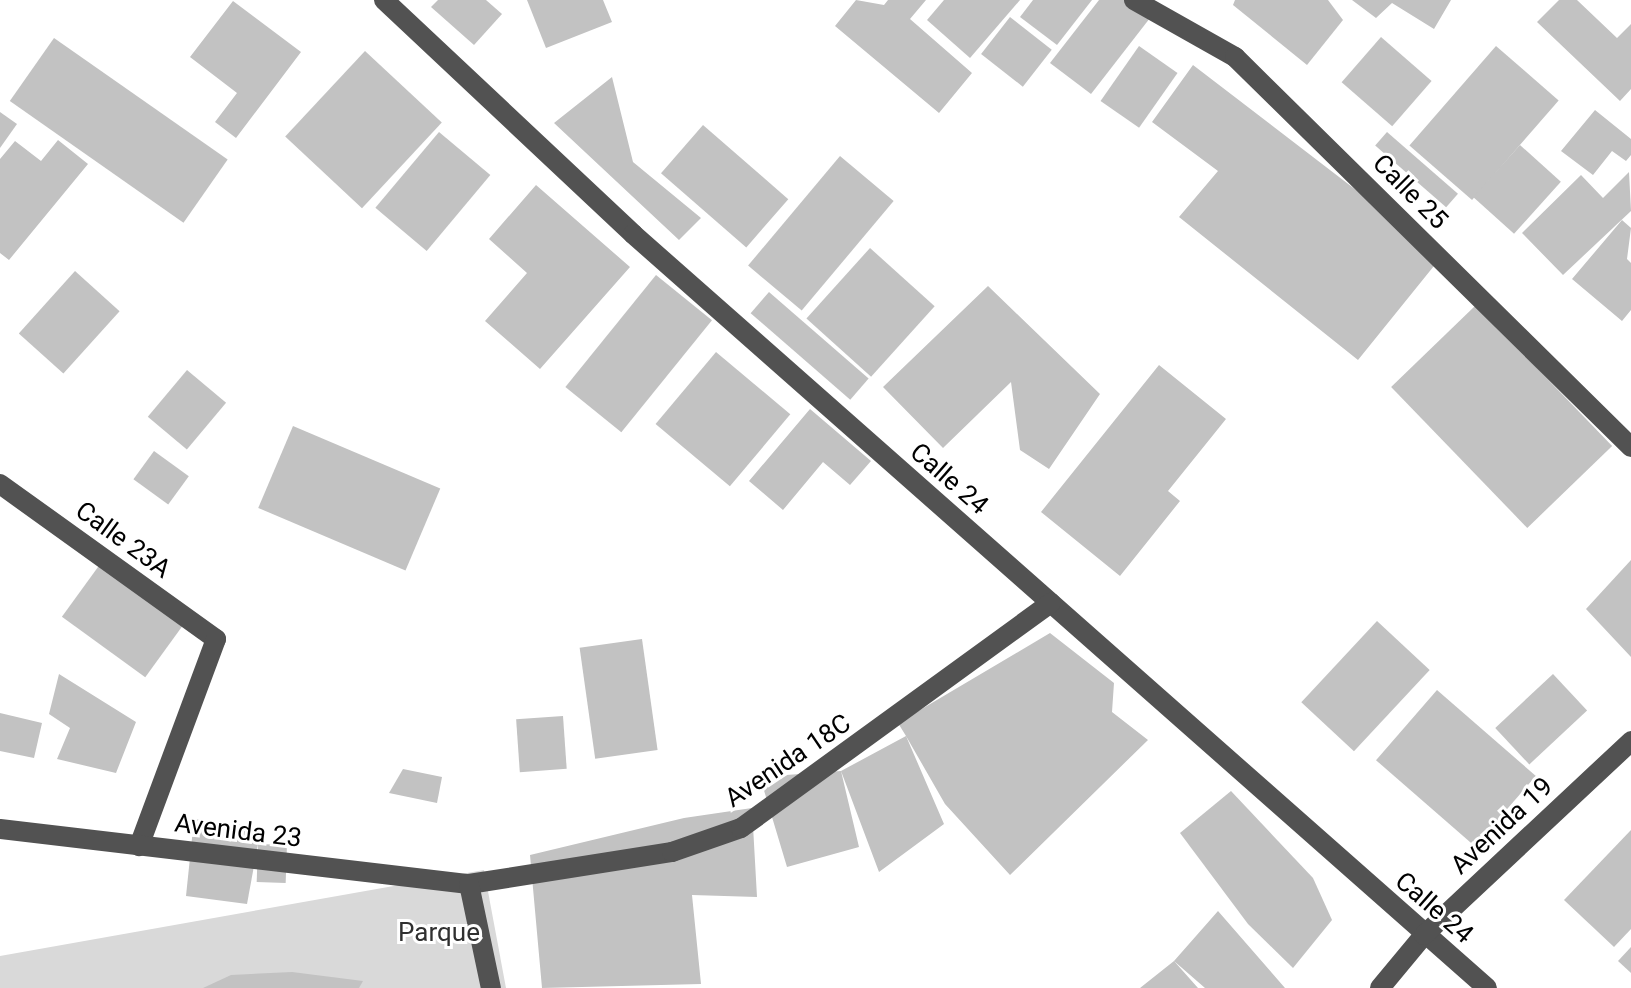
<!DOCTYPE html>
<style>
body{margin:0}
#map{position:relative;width:1631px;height:988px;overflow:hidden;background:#fff;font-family:Roboto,sans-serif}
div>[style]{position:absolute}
.green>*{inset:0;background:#d9d9d9}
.building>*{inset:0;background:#c2c2c2;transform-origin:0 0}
.minor>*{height:20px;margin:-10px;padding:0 10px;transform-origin:10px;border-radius:10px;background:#525252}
span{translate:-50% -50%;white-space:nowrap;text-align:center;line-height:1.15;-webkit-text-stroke:6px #fff;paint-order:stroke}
.street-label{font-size:26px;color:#000}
.park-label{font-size:26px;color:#303030}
</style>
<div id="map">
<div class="green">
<div style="clip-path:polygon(484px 870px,506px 988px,0 988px,0 956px)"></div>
</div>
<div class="building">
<div style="clip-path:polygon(438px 0,486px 0,502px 14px,474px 45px,431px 7px)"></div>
<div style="clip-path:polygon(527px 0,603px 0,612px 22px,546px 48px)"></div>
<div style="clip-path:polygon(856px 0,884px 5px,888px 0,926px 0,910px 19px,972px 73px,939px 113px,835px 26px)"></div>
<div style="clip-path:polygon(944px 0,1020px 0,970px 58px,927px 20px)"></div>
<div style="clip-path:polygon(1033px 0,1092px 0,1057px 45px,1020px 17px)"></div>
<div style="clip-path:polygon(1099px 0,1128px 0,1150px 18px,1091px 94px,1050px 63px)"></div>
<div style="clip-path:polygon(1235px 0,1328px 0,1343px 20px,1307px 65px,1233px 5px)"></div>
<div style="clip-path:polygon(1352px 0,1451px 0,1434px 29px,1392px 3px,1376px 18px)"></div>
<div style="clip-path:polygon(1559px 0,1577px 0,1617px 38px,1631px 24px,1631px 89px,1620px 101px,1537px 22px)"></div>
<div style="clip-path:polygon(233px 1px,301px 52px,236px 138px,215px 122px,237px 93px,190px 57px)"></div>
<div style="left:1010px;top:17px;width:53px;height:47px;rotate:38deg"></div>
<div style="left:1381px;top:37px;width:67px;height:60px;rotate:41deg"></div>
<div style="left:54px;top:38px;width:212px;height:77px;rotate:35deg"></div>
<div style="left:1139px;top:46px;width:47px;height:67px;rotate:35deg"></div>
<div style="left:1496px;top:46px;width:83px;height:132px;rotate:41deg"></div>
<div style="left:365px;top:51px;width:105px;height:117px;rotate:43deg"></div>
<div style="clip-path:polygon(1193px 65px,1442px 256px,1358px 360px,1179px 217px,1218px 171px,1152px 122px)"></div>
<div style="clip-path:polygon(612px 77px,633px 162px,701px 218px,679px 240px,554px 123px)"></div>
<div style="clip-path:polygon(1595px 110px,1631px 139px,1631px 155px,1626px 161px,1612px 151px,1593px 175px,1561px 151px)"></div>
<div style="clip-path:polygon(0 112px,17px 124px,0 148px)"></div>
<div style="left:703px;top:125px;width:113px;height:64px;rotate:41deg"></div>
<div style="left:439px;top:132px;width:67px;height:99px;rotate:40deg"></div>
<div style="left:1387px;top:132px;width:94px;height:18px;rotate:41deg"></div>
<div style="clip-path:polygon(58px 140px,88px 164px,9px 260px,0 253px,0 159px,15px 141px,41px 161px)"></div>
<div style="left:1520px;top:145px;width:55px;height:70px;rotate:42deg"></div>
<div style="left:840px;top:156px;width:70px;height:143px;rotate:40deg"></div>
<div style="clip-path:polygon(1629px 172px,1631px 211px,1563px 275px,1522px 233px,1581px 175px,1603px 198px)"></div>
<div style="clip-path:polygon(536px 185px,630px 267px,540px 369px,485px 321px,527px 273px,489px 239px)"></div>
<div style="clip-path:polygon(1622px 220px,1631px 228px,1627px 259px,1631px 263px,1631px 310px,1622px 321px,1572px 279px)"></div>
<div style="left:870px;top:248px;width:87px;height:95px;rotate:42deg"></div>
<div style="left:75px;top:271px;width:60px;height:84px;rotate:42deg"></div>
<div style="left:656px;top:275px;width:72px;height:144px;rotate:39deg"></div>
<div style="clip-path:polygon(988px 286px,1100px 394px,1049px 469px,1020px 450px,1011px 382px,943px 448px,883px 387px)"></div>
<div style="left:769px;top:292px;width:132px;height:28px;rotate:41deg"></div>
<div style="left:1476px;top:305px;width:196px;height:118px;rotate:46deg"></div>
<div style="left:716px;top:352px;width:97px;height:94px;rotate:40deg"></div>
<div style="clip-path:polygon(1159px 365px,1226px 419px,1168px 491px,1180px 501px,1120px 576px,1041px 512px)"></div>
<div style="left:187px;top:370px;width:51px;height:61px;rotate:40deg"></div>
<div style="clip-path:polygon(810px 409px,871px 461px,850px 485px,823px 462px,783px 510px,749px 481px)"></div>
<div style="left:293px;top:426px;width:160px;height:89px;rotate:23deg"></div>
<div style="left:154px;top:451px;width:43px;height:35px;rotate:36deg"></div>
<div style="left:106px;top:556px;width:103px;height:75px;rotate:36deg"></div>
<div style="clip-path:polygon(1631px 560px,1631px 657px,1586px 609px)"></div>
<div style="left:1377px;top:621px;width:72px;height:111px;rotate:43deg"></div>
<div style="clip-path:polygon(1050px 633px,1114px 683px,1112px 712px,1148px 740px,1010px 875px,945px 804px,906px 736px,944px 824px,879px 872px,841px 771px,859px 847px,787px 867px,760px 777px,841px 771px,906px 736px,898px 723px)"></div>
<div style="left:642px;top:639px;width:112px;height:63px;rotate:82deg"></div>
<div style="clip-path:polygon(59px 674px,136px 722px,116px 773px,57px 759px,70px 728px,49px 714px)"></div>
<div style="left:1553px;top:674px;width:50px;height:79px;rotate:47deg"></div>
<div style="left:1437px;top:690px;width:131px;height:93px;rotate:41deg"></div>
<div style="clip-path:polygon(0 713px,42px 723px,34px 758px,0 751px)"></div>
<div style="left:563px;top:716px;width:53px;height:47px;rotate:86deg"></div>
<div style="clip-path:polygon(403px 769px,442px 777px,437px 803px,389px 793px)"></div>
<div style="clip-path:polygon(1231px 791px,1313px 878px,1332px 920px,1293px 968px,1248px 924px,1180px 833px)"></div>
<div style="clip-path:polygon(752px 808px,757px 897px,692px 895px,701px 984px,542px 988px,530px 855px,684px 818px)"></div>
<div style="clip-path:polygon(194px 819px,255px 826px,258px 844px,247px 904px,186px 896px)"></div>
<div style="clip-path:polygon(1631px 830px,1631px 929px,1614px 947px,1564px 900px)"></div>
<div style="left:258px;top:844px;width:29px;height:38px;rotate:2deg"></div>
<div style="clip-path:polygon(1218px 911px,1285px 988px,1205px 988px,1174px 961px,1198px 988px,1140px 988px,1174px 961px)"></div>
<div style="clip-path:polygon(1631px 947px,1631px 973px,1618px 961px)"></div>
<div style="clip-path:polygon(292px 972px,363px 981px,359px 988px,203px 988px,231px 975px)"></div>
</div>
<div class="minor">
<div style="left:384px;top:0;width:342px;rotate:43.2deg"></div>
<div style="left:633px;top:234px;width:1139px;rotate:41.44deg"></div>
<div style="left:1134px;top:0;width:116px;rotate:29.4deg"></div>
<div style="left:1235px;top:57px;width:556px;rotate:44.56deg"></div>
<div style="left:0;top:484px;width:266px;rotate:35.7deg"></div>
<div style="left:216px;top:639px;width:221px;rotate:110.4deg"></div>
<div style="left:0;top:829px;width:472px;rotate:6.7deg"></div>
<div style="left:469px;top:884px;width:206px;rotate:-9deg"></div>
<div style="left:672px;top:852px;width:73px;rotate:-19.2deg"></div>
<div style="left:741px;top:828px;width:383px;rotate:-36deg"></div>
<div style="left:469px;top:884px;width:106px;rotate:78.1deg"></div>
<div style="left:1380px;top:988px;width:69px;rotate:-50.3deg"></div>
<div style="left:1424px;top:935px;width:284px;rotate:-43.1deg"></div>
</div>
<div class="street-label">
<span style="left:1410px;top:192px;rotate:45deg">Calle 25</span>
<span style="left:949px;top:479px;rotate:41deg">Calle 24</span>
<span style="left:123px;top:540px;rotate:36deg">Calle 23A</span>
<span style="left:788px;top:761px;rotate:-34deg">Avenida 18C</span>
<span style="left:1502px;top:826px;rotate:-43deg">Avenida 19</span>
<span style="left:238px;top:831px;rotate:7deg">Avenida 23</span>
<span style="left:1434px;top:908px;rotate:41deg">Calle 24</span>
</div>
<div class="park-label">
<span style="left:439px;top:933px">Parque</span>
</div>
</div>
